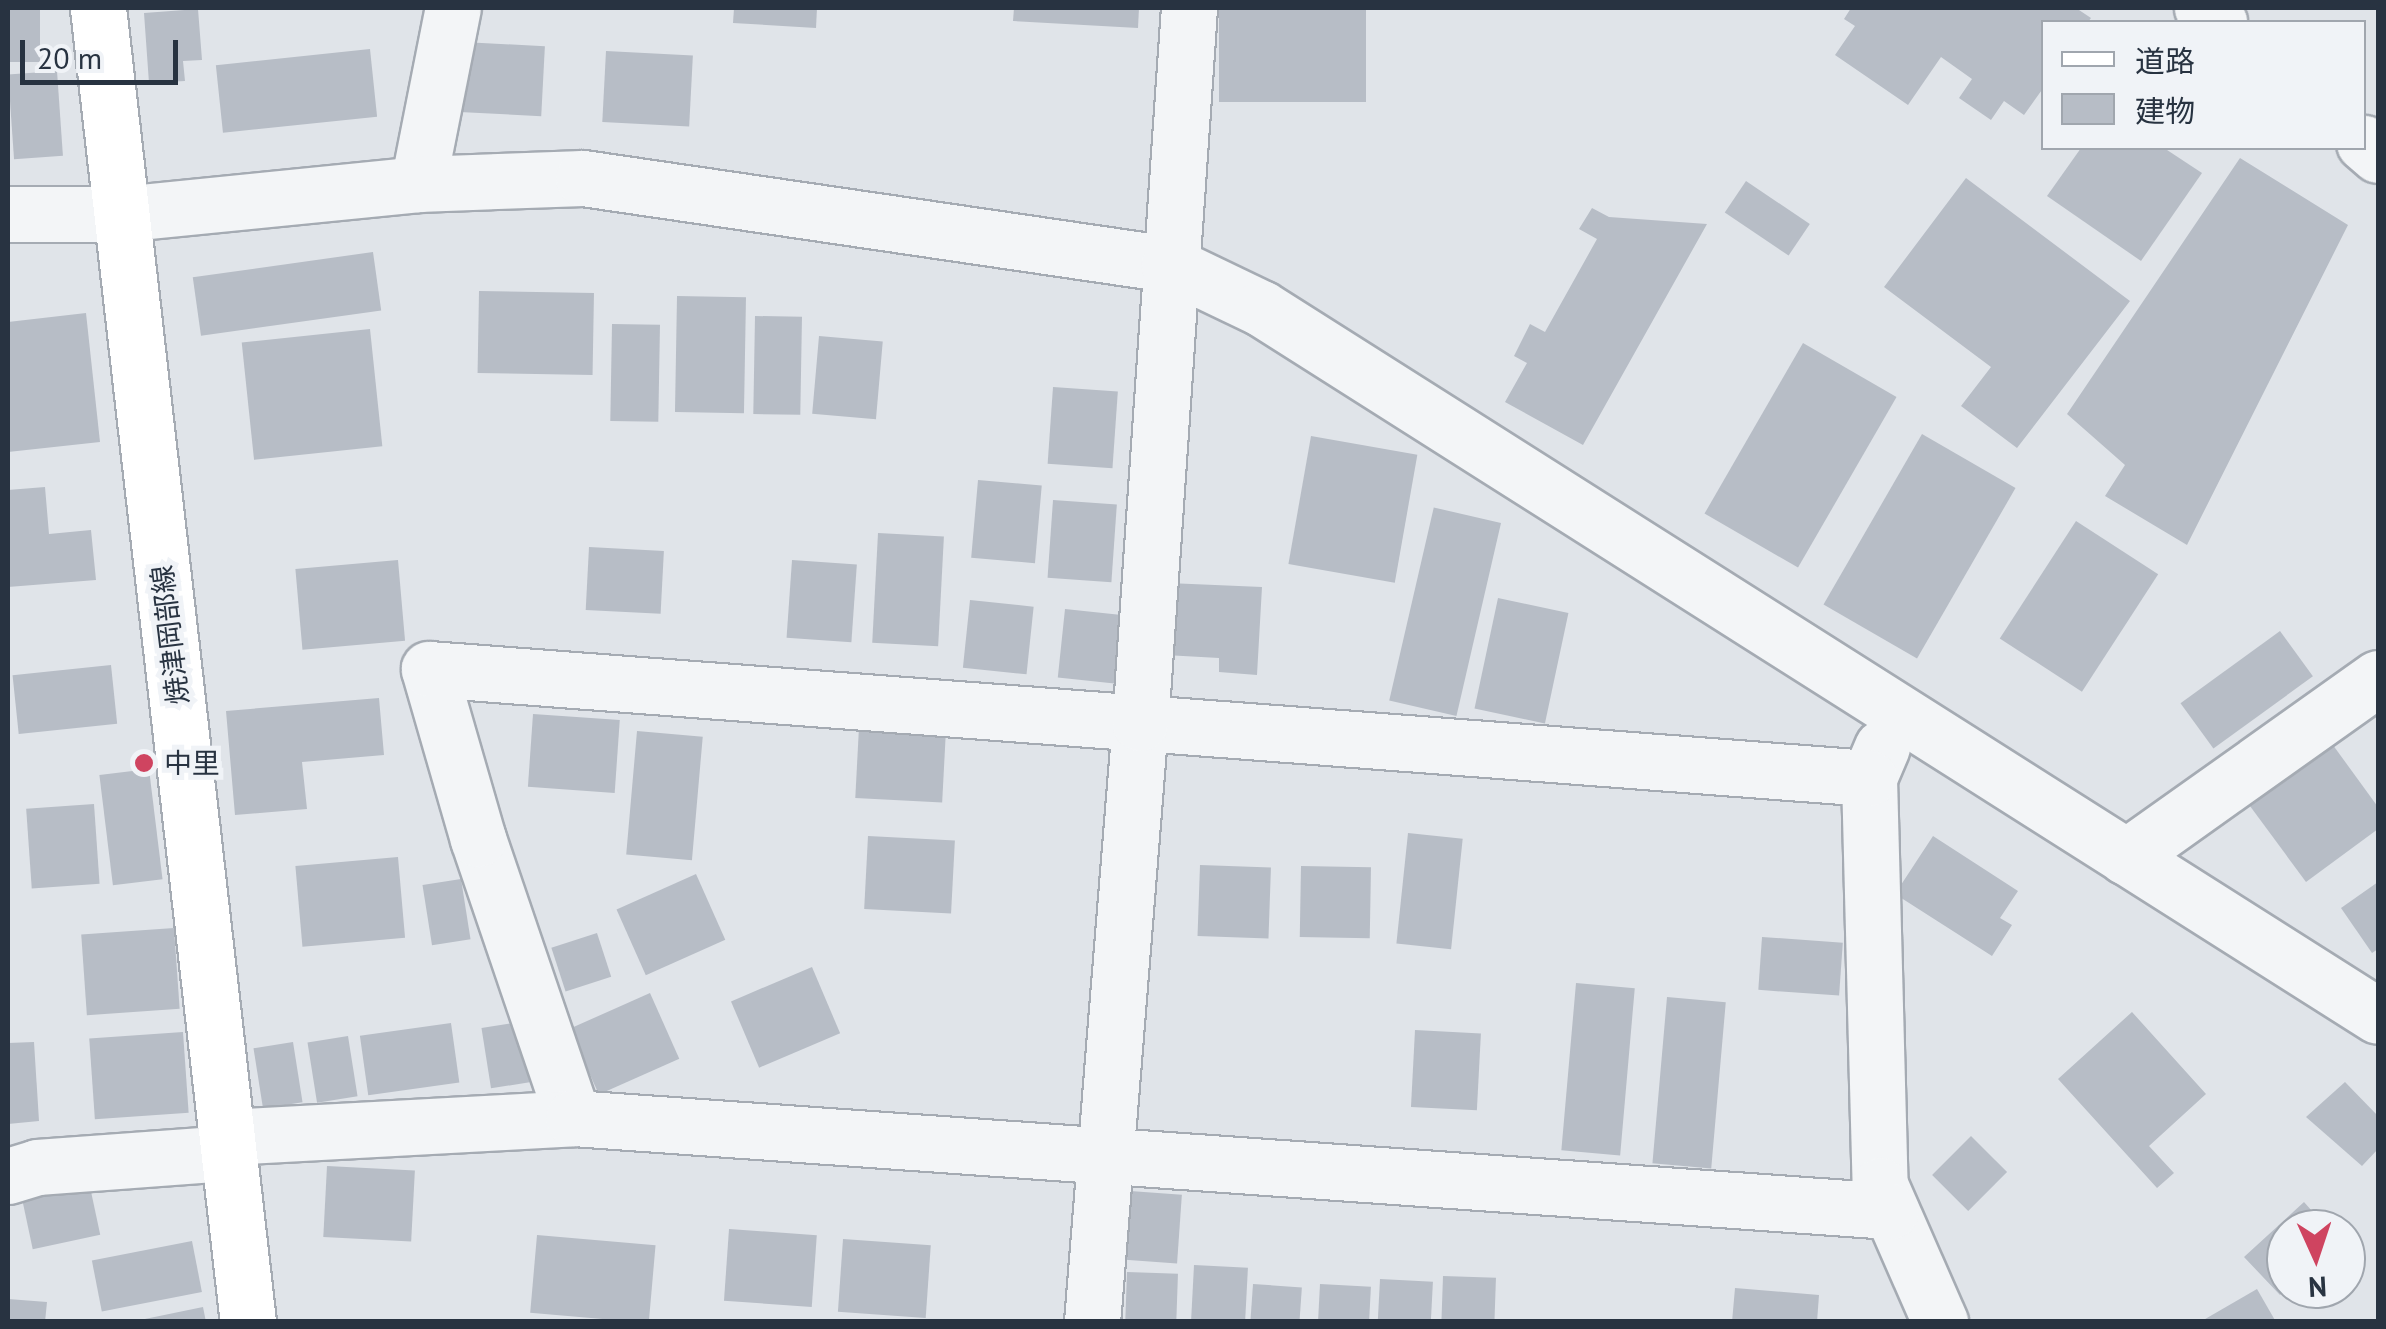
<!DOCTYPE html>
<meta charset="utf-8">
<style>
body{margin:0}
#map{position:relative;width:2386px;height:1329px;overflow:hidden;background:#e0e4e9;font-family:"PT Sans","Noto Sans JP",sans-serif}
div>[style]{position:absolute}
.building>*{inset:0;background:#b7bdc6;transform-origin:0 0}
.roads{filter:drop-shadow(2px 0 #a5abb3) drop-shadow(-2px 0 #a5abb3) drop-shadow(0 2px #a5abb3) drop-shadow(0 -2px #a5abb3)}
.minor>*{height:55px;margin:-27.5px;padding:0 27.5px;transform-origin:27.5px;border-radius:27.5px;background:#f3f5f7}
.major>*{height:55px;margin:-27.5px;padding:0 27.5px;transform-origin:27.5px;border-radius:27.5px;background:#fff}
.dots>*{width:28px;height:28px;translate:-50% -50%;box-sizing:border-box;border:5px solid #f0f3f7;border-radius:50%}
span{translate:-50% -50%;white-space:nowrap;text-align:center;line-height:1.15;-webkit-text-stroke:10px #f0f3f7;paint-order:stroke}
.street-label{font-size:28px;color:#283341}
.poi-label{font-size:28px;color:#283341}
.left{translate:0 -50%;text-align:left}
.frame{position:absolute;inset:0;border:10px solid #283341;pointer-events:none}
.legend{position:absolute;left:2041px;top:20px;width:325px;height:130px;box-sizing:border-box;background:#f0f3f7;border:2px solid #a0a6ae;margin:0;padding:12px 18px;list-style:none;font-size:30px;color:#283341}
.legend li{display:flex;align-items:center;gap:20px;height:50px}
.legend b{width:50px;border:2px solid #a0a6ae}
.north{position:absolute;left:2266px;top:1209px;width:100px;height:100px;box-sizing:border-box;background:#f0f3f7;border:2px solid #a0a6ae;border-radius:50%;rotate:177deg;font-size:28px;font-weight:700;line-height:40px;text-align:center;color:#283341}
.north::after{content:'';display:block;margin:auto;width:35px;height:45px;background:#cf4460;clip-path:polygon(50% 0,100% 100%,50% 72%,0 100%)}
.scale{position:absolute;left:20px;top:40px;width:158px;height:45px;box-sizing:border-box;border:5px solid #283341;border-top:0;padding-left:12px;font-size:30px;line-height:35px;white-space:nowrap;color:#283341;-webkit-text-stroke:8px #f0f3f7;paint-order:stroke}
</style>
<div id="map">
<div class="building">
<div style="left:8px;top:8px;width:32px;height:54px"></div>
<div style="clip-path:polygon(734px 8px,817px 8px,816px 28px,733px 23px)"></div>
<div style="clip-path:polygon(1014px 8px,1139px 8px,1138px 28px,1013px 21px)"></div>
<div style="left:1219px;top:8px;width:147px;height:94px"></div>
<div style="clip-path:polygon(1851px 8px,2076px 8px,2091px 18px,2088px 22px,2044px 22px,2044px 87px,2024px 115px,2004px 101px,1991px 120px,1959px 98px,1972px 79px,1941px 57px,1908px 105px,1835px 55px,1855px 26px,1844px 19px)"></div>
<div style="clip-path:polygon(198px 9px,202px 60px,183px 61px,185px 81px,149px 83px,144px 13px)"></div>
<div style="left:463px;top:42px;width:82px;height:70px;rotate:3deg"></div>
<div style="left:370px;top:49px;width:68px;height:155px;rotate:84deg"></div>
<div style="left:606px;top:51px;width:87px;height:71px;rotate:3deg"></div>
<div style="left:57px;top:71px;width:85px;height:49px;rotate:86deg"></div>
<div style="clip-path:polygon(2081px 148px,2164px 148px,2202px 173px,2141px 261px,2047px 196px)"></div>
<div style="clip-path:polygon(2240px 158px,2348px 225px,2187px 545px,2105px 496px,2125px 465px,2067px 414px)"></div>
<div style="clip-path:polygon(1966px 178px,2130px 301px,2017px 448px,1961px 406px,1991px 367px,1884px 287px)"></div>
<div style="left:1746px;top:181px;width:77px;height:38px;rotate:34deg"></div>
<div style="clip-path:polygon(1592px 208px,1609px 217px,1707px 224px,1583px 445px,1505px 402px,1527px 363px,1514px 356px,1530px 324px,1545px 332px,1597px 239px,1579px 229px)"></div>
<div style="left:373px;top:252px;width:59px;height:182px;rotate:82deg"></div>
<div style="left:479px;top:291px;width:115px;height:82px;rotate:1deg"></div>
<div style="left:677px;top:296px;width:69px;height:116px;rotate:1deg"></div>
<div style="clip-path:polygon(86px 313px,100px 442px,8px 452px,8px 322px)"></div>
<div style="left:755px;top:316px;width:47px;height:98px;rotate:1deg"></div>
<div style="left:612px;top:324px;width:48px;height:97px;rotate:1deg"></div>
<div style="left:370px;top:329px;width:118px;height:129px;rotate:84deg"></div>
<div style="left:819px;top:336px;width:64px;height:78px;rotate:5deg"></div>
<div style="left:1803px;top:343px;width:108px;height:197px;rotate:30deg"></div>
<div style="left:1053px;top:387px;width:65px;height:77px;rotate:4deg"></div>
<div style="left:1922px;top:434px;width:108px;height:197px;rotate:30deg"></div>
<div style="left:1311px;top:436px;width:108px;height:130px;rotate:10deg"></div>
<div style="left:978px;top:480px;width:64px;height:78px;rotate:5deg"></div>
<div style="clip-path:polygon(45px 487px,49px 534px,91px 530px,96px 580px,8px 587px,8px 490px)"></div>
<div style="left:1053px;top:500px;width:64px;height:78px;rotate:4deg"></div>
<div style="left:2076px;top:521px;width:98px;height:140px;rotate:33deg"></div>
<div style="left:1501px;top:523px;width:198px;height:69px;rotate:103deg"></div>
<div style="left:878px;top:533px;width:66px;height:110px;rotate:3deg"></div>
<div style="left:589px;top:547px;width:75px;height:63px;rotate:3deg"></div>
<div style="left:398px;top:560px;width:81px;height:103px;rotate:85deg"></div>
<div style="left:792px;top:560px;width:65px;height:78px;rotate:4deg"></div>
<div style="clip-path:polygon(1168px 583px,1262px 587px,1257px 675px,1219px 672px,1219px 658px,1165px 655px)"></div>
<div style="left:1498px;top:598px;width:72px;height:113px;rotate:12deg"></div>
<div style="left:970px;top:600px;width:64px;height:68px;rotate:6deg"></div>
<div style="left:1065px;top:609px;width:64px;height:69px;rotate:6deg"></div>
<div style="left:2280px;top:631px;width:56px;height:123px;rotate:54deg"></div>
<div style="left:111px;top:665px;width:59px;height:99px;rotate:84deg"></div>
<div style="clip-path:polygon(379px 698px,384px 755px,302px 762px,307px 809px,235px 815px,226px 711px)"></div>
<div style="left:533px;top:714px;width:87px;height:73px;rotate:4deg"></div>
<div style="left:859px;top:727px;width:87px;height:71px;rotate:3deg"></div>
<div style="left:637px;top:731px;width:66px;height:124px;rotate:5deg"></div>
<div style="clip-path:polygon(2330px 741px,2378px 807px,2378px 829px,2306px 882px,2247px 802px)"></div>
<div style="left:149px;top:769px;width:111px;height:50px;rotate:83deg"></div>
<div style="left:94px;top:804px;width:80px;height:68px;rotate:86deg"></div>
<div style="left:1408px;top:833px;width:55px;height:111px;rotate:6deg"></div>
<div style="left:868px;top:836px;width:87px;height:73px;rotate:3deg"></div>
<div style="clip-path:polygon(1933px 836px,2018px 891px,2000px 918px,2012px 925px,1992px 956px,1895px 894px)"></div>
<div style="left:398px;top:857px;width:81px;height:103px;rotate:85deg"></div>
<div style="left:1200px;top:865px;width:71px;height:71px;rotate:2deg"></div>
<div style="left:1301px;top:866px;width:70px;height:71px;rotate:1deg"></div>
<div style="left:696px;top:874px;width:72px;height:87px;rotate:66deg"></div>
<div style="left:461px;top:879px;width:61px;height:39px;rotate:81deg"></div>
<div style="clip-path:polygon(2378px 882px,2378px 949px,2372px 953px,2341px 908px)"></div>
<div style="left:174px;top:928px;width:81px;height:93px;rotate:86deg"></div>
<div style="left:597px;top:933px;width:46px;height:48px;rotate:72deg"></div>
<div style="left:1762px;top:937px;width:81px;height:53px;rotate:4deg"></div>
<div style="left:812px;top:967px;width:72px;height:88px;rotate:67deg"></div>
<div style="left:1576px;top:983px;width:59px;height:168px;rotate:5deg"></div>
<div style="left:650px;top:993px;width:72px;height:88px;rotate:66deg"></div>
<div style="left:1667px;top:997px;width:59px;height:167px;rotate:5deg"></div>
<div style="clip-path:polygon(2132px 1012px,2206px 1094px,2149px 1146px,2174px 1173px,2157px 1188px,2058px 1079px)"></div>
<div style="left:520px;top:1022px;width:61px;height:39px;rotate:81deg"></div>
<div style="left:451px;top:1023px;width:60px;height:92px;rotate:82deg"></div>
<div style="left:1415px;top:1030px;width:66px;height:77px;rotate:3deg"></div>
<div style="left:183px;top:1032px;width:81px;height:94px;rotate:86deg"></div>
<div style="left:348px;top:1036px;width:61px;height:41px;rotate:81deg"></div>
<div style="clip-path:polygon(34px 1042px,39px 1121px,8px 1124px,8px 1043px)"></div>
<div style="left:293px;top:1042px;width:61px;height:40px;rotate:81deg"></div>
<div style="clip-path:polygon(2345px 1082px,2378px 1116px,2378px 1149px,2362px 1166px,2306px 1117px)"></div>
<div style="left:1971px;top:1136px;width:51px;height:55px;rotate:45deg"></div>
<div style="left:327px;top:1166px;width:88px;height:71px;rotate:3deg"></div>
<div style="left:89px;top:1182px;width:54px;height:69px;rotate:78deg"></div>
<div style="left:1130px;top:1191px;width:52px;height:69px;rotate:4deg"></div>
<div style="clip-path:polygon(2304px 1202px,2328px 1229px,2286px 1229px,2286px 1289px,2280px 1295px,2244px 1257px)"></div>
<div style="left:729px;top:1229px;width:88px;height:72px;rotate:4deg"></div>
<div style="left:537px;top:1235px;width:119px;height:78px;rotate:5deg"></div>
<div style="left:843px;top:1239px;width:88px;height:73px;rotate:4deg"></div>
<div style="left:192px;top:1241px;width:52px;height:102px;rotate:79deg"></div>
<div style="left:1194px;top:1265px;width:54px;height:57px;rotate:3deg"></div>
<div style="left:1127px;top:1272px;width:51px;height:50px;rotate:2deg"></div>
<div style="left:1443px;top:1276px;width:53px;height:46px;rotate:2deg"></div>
<div style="left:1380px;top:1279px;width:53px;height:43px;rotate:3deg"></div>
<div style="left:1253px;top:1284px;width:49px;height:38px;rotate:4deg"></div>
<div style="left:1320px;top:1284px;width:51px;height:38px;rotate:3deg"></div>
<div style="clip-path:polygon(1735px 1288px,1819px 1295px,1817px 1322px,1732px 1322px)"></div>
<div style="clip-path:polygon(2257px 1289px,2276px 1322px,2200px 1322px)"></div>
<div style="clip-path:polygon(8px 1299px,47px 1302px,45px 1322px,8px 1322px)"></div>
<div style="clip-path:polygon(203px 1307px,206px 1322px,140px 1322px,140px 1320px)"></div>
</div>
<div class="roads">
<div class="minor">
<div style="left:2202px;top:8px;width:22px;rotate:39deg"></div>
<div style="left:2364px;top:143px;width:18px;rotate:41deg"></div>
<div style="left:418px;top:184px;width:179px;rotate:-78.8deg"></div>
<div style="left:8px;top:214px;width:112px"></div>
<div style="left:120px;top:214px;width:300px;rotate:-5.7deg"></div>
<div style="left:418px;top:184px;width:165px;rotate:-2.1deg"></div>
<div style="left:583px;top:178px;width:592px;rotate:8.35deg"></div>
<div style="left:1169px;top:264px;width:102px;rotate:25.6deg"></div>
<div style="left:1261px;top:308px;width:1322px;rotate:32.37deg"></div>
<div style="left:1882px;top:747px;width:34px;rotate:113deg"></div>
<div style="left:1869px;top:778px;width:407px;rotate:88.5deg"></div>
<div style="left:1880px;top:1185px;width:150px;rotate:66.3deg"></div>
<div style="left:2126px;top:857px;width:309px;rotate:-35.4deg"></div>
<div style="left:573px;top:1118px;width:295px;rotate:-108.8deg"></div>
<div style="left:478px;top:839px;width:177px;rotate:-106.1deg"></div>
<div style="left:429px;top:669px;width:1444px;rotate:4.33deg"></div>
<div style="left:227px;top:1137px;width:347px;rotate:-3.1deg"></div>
<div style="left:573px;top:1118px;width:1321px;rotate:4.04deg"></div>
<div style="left:8px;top:1176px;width:30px;rotate:-17deg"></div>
<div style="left:37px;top:1167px;width:193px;rotate:-4.2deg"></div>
<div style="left:1092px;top:1322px;width:601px;rotate:-85.42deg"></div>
<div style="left:1140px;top:723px;width:717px;rotate:-86.08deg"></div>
</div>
<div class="major">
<div style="left:98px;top:8px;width:1323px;rotate:83.49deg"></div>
</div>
</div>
<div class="dots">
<div style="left:144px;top:763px;background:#cf4460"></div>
</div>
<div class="street-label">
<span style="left:170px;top:635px;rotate:-97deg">焼津岡部線</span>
</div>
<div class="poi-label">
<span class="left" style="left:164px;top:763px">中里</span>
</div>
<div class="frame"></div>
<ul class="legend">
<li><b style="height:12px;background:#fff"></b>道路</li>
<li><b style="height:28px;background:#b7bdc6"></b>建物</li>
</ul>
<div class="north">N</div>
<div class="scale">20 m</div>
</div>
